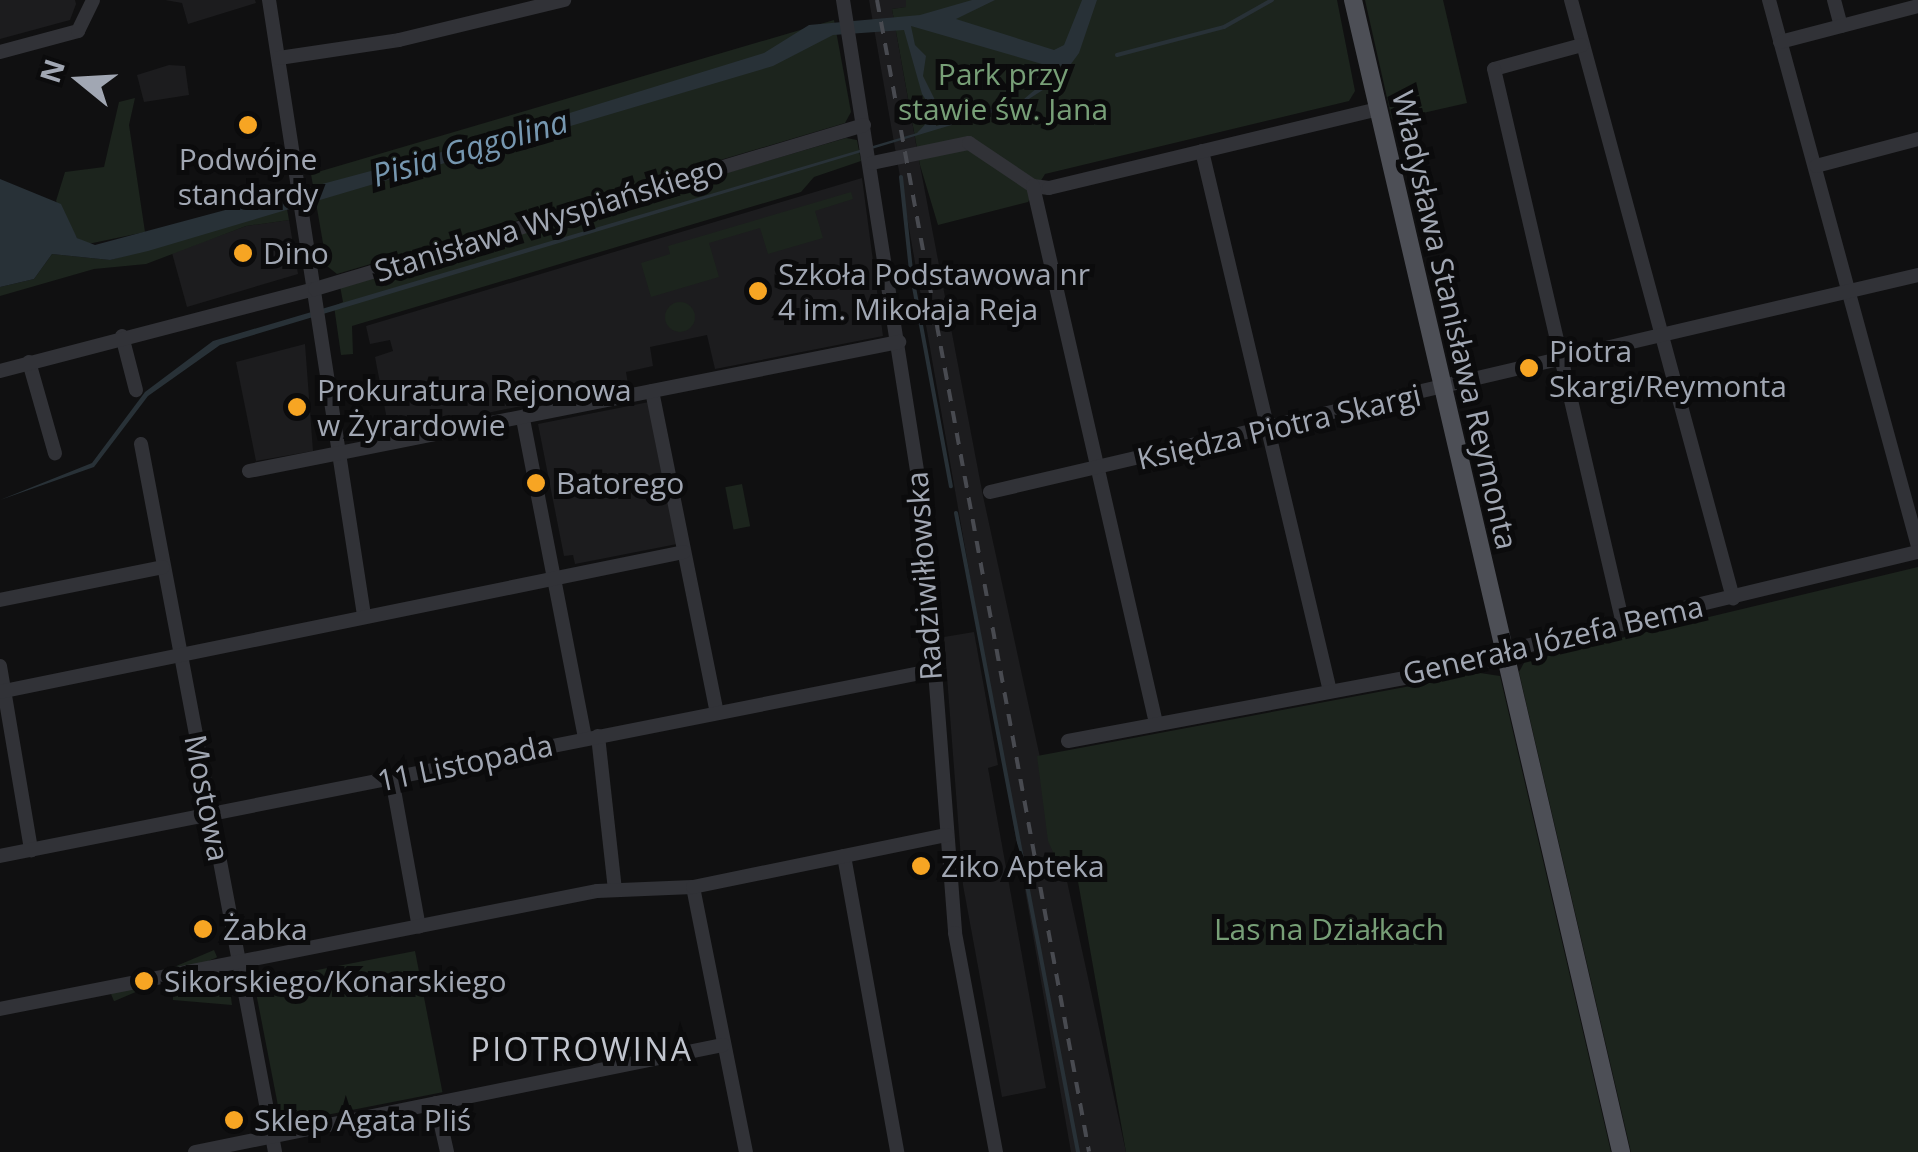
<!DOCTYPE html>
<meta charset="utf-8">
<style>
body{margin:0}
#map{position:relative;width:1918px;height:1152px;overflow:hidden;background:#101011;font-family:"Open Sans",sans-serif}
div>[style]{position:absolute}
.built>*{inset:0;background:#1c1c1e}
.green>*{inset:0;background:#1c241d;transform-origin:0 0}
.round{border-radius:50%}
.water>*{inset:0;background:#283137}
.stream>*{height:4px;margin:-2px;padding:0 2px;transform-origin:2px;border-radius:2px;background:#283137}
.minor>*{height:14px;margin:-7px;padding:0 7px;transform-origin:7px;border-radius:7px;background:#313237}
.major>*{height:18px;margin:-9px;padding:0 9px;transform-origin:9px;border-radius:9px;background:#4d4f56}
.rail>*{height:4px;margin-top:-2px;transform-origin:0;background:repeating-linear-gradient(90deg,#484a50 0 12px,transparent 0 22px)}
.dots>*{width:28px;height:28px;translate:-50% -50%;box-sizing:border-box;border:5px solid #0b0b0c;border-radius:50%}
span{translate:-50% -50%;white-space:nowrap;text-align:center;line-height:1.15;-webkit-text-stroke:10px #0b0b0c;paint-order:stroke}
.park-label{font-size:30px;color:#779f77}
.poi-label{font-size:30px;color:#a1a7b3}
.left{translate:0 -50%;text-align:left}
.street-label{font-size:30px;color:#a1a7b3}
.water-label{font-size:32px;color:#7697b0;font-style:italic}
.neighbourhood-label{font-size:32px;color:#c2c6cf;letter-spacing:2.5px}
.north{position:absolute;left:30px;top:30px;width:100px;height:100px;-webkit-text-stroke:8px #0b0b0c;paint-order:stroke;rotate:288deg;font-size:28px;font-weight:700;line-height:40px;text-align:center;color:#a1a7b3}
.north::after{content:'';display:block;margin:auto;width:35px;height:45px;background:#a1a7b3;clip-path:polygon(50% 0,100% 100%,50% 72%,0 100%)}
</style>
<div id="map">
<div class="built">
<div style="clip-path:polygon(0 0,75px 0,76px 4px,70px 20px,0 39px)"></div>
<div style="clip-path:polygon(165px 0,255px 0,256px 3px,188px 24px,182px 3px)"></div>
<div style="clip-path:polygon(869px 0,906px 0,907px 7px,892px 9px,918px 155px,983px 496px,1126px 1152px,1071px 1152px)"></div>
<div style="clip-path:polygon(169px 65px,185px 66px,189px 95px,144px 102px,137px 75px)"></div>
<div style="clip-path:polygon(862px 178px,883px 336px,715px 369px,707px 335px,650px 347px,653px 366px,626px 372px,628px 384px,400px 431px,388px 425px,375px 357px,393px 351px,390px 340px,370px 344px,366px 326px)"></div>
<div style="clip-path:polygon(289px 220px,298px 274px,187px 307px,172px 253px,246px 226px)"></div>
<div style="clip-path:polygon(305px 344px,313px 451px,256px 461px,236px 362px)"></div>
<div style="clip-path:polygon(649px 402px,677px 544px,575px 564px,573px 555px,564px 556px,538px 424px)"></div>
<div style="clip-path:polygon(974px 632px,998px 765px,988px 768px,1046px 1088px,1002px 1097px,963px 885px,944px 637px)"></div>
</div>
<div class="green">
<div style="clip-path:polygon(906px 0,1337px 0,1355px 91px,1349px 101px,1045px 174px,1028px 202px,938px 225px,920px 165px,892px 9px,906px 7px)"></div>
<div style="clip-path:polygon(1365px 0,1443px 0,1467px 103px,1392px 120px)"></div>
<div style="clip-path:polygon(834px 20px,851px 112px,845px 123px,337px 274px,327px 266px,311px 174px)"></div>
<div style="clip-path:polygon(135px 98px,129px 125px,145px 232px,88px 244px,77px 238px,56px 201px,65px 172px,104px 167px,119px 102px)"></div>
<div style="clip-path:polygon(846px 138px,857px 140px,861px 161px,814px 177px,801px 192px,352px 326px,353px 354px,341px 355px,334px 306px,343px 302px,340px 286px)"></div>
<div style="clip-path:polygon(851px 192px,853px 199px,815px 211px,823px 238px,768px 254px,760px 228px,709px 243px,719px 277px,651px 297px,641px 263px,670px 254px,668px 246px)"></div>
<div style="clip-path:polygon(287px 209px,289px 220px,246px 226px,146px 264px,94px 269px,0 296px,0 287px,34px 279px,52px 254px,110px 260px)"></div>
<div class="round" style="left:665px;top:302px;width:30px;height:30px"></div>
<div style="left:742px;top:484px;width:43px;height:17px;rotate:79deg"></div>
<div style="clip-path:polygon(1918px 567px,1918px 1152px,1631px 1152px,1519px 672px,1525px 661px)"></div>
<div style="clip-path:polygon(1480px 673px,1500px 676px,1611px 1152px,1126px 1152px,1077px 876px,1057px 861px,1048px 841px,1037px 756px)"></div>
<div style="left:214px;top:950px;width:8px;height:112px;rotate:67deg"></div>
<div style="left:415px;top:951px;width:144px;height:164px;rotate:79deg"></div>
<div style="clip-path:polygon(229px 983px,232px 1005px,173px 1000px,173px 994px)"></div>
</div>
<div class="water">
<div style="clip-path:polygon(evenodd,972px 0,995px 0,956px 19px,1054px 50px,1064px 45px,1082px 0,1097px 0,1079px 53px,1060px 79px,1021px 104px,220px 345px,148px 396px,94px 467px,0 500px,92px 463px,145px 392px,213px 341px,917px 133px,935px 114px,922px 94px,904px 30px,833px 35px,773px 66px,148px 251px,110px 260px,52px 254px,34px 279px,0 287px,0 179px,61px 204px,77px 238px,95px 245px,453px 149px,764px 53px,809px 25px,920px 15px,972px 0,911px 26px,1042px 64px,1063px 66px,1024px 99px,936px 126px,938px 106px,923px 76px,926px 56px,915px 45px,911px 26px)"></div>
</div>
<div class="stream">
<div style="left:1117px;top:55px;width:111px;rotate:-14.7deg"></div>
<div style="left:1224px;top:27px;width:55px;rotate:-29.4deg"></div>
<div style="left:901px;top:177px;width:95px;rotate:83.9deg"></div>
<div style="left:911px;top:271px;width:219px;rotate:79.5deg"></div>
<div style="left:956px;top:513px;width:651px;rotate:79.19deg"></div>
</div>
<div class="minor">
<div style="left:269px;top:0;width:622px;rotate:81.22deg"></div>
<div style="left:843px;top:0;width:508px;rotate:81.06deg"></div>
<div style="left:922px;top:502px;width:432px;rotate:85.6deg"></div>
<div style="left:955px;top:933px;width:223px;rotate:79.4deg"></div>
<div style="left:1571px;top:0;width:620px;rotate:74.84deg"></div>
<div style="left:1769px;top:0;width:566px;rotate:74.74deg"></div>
<div style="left:1834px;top:0;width:27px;rotate:75deg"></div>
<div style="left:1780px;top:42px;width:143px;rotate:-14.6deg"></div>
<div style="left:1582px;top:45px;width:91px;rotate:164.7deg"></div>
<div style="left:1494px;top:69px;width:570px;rotate:76.91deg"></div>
<div style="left:0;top:52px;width:81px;rotate:-15.1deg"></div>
<div style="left:78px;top:31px;width:34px;rotate:-64deg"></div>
<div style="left:279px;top:58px;width:121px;rotate:-8.5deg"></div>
<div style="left:399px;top:40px;width:170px;rotate:-13.6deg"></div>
<div style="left:1202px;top:151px;width:551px;rotate:76.67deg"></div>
<div style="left:872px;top:163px;width:99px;rotate:-11.7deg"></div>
<div style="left:969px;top:143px;width:77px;rotate:33.9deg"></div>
<div style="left:1033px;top:186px;width:16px;rotate:7deg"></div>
<div style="left:1049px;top:188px;width:337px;rotate:-13.5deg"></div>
<div style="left:1816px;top:166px;width:106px;rotate:-14.8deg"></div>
<div style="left:1033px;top:186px;width:551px;rotate:77.1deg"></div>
<div style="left:122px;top:336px;width:56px;rotate:75.5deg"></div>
<div style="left:29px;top:362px;width:95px;rotate:74.1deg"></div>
<div style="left:0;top:371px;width:325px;rotate:-14.6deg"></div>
<div style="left:315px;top:289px;width:573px;rotate:-16.63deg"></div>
<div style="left:652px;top:391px;width:328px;rotate:78.6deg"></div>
<div style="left:523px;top:419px;width:325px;rotate:79deg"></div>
<div style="left:141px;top:444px;width:721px;rotate:79.28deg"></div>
<div style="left:249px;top:471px;width:663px;rotate:-11.23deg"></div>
<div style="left:990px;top:492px;width:953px;rotate:-13.16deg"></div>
<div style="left:0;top:600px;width:166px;rotate:-11.4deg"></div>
<div style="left:0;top:666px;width:187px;rotate:80.4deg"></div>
<div style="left:0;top:692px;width:698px;rotate:-11.57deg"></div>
<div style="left:598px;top:736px;width:155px;rotate:83.7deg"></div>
<div style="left:1068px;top:741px;width:422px;rotate:-10.6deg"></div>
<div style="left:1483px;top:663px;width:25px;rotate:-29deg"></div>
<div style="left:1505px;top:651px;width:425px;rotate:-13.5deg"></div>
<div style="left:392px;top:779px;width:150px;rotate:79.7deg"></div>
<div style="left:0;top:856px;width:948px;rotate:-11.25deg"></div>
<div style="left:844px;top:856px;width:301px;rotate:79.8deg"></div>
<div style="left:693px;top:887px;width:270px;rotate:78.7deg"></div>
<div style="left:0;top:1009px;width:609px;rotate:-11.18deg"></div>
<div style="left:597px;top:891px;width:96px;rotate:-2.4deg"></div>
<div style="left:693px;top:887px;width:259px;rotate:-11.6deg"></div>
<div style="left:436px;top:1103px;width:50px;rotate:77.3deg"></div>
<div style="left:195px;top:1152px;width:539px;rotate:-11.46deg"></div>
</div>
<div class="major">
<div style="left:1353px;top:0;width:1183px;rotate:76.9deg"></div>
</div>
<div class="rail">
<div style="left:877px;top:0;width:1171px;rotate:79.57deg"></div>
</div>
<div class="dots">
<div style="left:248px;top:125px;background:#f7a523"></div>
<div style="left:243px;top:253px;background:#f7a523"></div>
<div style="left:758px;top:291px;background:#f7a523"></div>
<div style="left:1529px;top:368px;background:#f7a523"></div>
<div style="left:297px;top:407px;background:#f7a523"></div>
<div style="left:536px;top:483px;background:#f7a523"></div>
<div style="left:921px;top:866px;background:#f7a523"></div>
<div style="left:203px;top:929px;background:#f7a523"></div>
<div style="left:144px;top:981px;background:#f7a523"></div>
<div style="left:234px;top:1120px;background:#f7a523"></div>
</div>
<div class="park-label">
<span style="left:1003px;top:91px">Park przy<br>stawie św. Jana</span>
<span style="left:1329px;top:929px">Las na Działkach</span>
</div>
<div class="poi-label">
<span style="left:248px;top:176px">Podwójne<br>standardy</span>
<span class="left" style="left:263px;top:253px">Dino</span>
<span class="left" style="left:778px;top:291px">Szkoła Podstawowa nr<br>4 im. Mikołaja Reja</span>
<span class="left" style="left:1549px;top:368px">Piotra<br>Skargi/Reymonta</span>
<span class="left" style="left:317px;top:407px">Prokuratura Rejonowa<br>w Żyrardowie</span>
<span class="left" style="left:556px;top:483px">Batorego</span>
<span class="left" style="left:941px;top:866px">Ziko Apteka</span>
<span class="left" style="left:223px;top:929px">Żabka</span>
<span class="left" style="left:164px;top:981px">Sikorskiego/Konarskiego</span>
<span class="left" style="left:254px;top:1120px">Sklep Agata Pliś</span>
</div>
<div class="street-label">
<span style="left:549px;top:219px;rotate:-17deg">Stanisława Wyspiańskiego</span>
<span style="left:1455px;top:320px;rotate:77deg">Władysława Stanisława Reymonta</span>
<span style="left:1279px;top:427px;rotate:-13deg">Księdza Piotra Skargi</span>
<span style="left:924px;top:576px;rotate:-94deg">Radziwiłłowska</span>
<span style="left:1553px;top:640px;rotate:-13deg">Generała Józefa Bema</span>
<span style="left:465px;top:763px;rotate:-12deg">11 Listopada</span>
<span style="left:207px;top:798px;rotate:79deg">Mostowa</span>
</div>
<div class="water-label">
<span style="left:470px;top:148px;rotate:-16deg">Pisia Gągolina</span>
</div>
<div class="neighbourhood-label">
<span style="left:582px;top:1049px">PIOTROWINA</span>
</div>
<div class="north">N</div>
</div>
